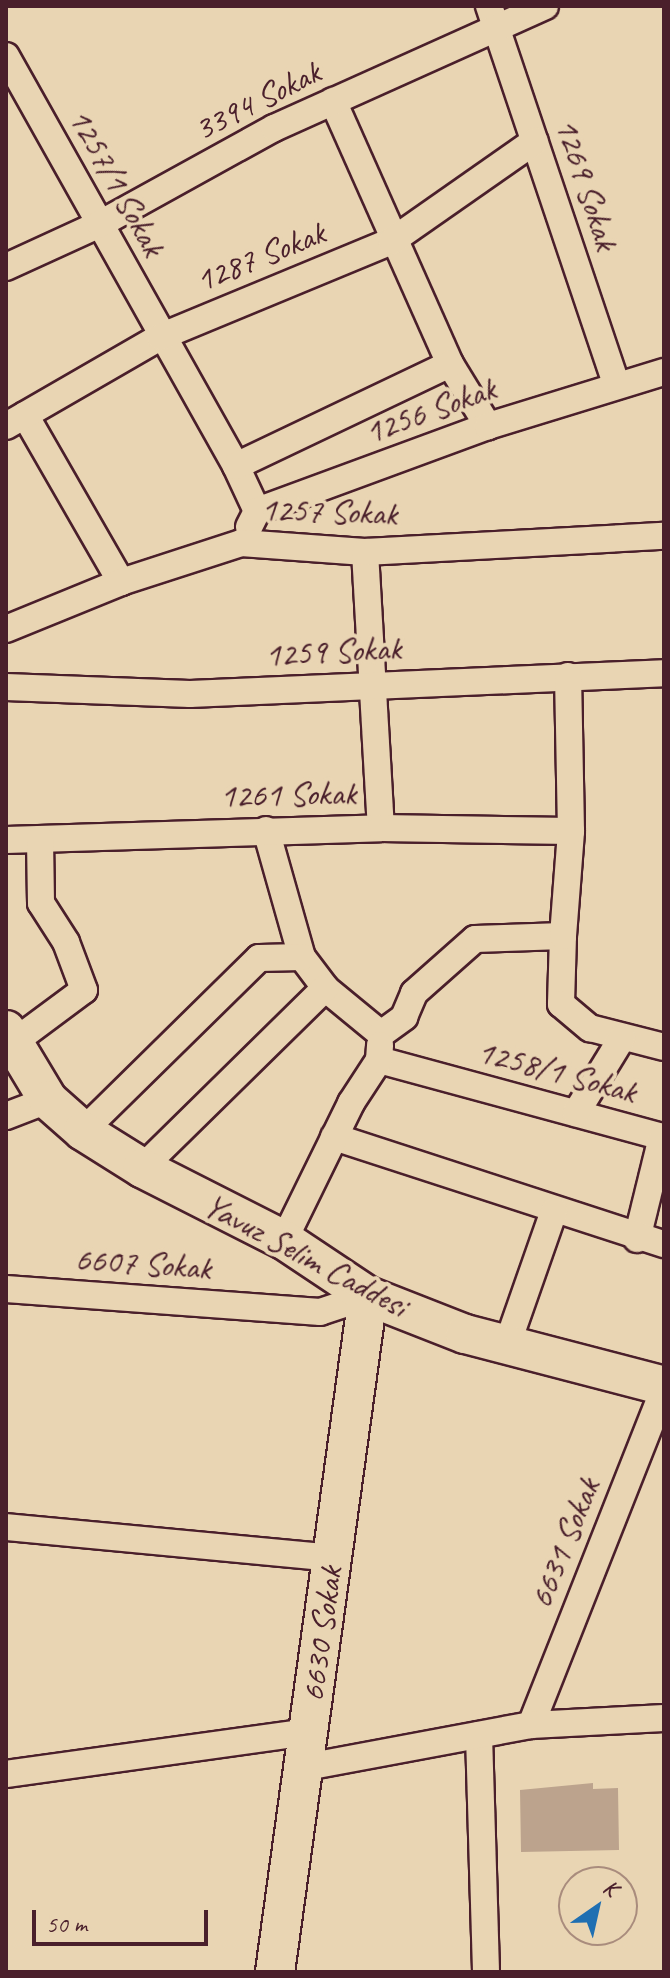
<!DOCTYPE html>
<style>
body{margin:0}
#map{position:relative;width:670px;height:1978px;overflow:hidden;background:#e9d5b3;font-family:Caveat,sans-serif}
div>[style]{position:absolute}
.building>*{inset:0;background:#bca38d}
.roads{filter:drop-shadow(2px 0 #4a1f2b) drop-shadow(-2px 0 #4a1f2b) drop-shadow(0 2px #4a1f2b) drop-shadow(0 -2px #4a1f2b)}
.street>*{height:26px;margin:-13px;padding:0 13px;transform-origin:13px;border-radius:13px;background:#e9d5b3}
.secondary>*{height:38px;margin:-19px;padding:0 19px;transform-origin:19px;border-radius:19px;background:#e9d5b3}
span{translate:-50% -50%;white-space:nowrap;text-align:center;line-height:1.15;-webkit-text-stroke:8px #e9d5b3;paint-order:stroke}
.street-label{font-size:34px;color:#4a1f2b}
.frame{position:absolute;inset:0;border:8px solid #4a1f2b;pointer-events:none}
.north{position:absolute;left:558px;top:1866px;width:80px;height:80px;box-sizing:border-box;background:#e9d5b3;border:2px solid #a98c7d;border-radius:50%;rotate:34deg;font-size:22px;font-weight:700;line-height:32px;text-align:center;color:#4a1f2b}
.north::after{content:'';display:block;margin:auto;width:28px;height:36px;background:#1f6fb2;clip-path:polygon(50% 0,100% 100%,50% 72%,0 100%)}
.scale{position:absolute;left:32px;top:1910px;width:176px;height:36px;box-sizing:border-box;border:4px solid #4a1f2b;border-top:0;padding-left:10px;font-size:24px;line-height:28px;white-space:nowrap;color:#4a1f2b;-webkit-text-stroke:6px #e9d5b3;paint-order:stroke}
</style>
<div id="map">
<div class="building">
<div style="clip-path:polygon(593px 1783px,593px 1789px,618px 1788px,619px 1850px,521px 1852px,520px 1790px)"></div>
</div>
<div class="roads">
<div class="street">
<div style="left:489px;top:6px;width:399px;rotate:71.4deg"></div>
<div style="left:6px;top:56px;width:470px;rotate:60.7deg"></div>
<div style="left:236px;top:466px;width:50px;rotate:65deg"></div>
<div style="left:333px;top:101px;width:288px;rotate:66deg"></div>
<div style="left:450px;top:364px;width:73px;rotate:58.5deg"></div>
<div style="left:6px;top:267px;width:103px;rotate:-24.6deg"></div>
<div style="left:100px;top:224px;width:199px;rotate:-28.9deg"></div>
<div style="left:274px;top:128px;width:297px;rotate:-24.2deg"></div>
<div style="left:25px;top:415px;width:193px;rotate:60.1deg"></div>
<div style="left:6px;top:426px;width:178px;rotate:-30deg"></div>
<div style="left:160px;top:337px;width:251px;rotate:-22.5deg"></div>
<div style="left:392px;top:241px;width:174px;rotate:-35deg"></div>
<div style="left:236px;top:466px;width:237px;rotate:-25.5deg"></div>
<div style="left:249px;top:527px;width:18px;rotate:-63deg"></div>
<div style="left:257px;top:511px;width:246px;rotate:-20.2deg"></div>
<div style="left:488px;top:426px;width:184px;rotate:-17.1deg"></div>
<div style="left:365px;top:552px;width:276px;rotate:86.7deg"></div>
<div style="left:6px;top:629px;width:124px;rotate:-22.2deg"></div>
<div style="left:121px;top:582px;width:126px;rotate:-18deg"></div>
<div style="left:241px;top:543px;width:124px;rotate:4.2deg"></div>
<div style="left:365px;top:552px;width:299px;rotate:-3.1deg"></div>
<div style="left:6px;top:687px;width:184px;rotate:2.2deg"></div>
<div style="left:190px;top:694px;width:474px;rotate:-2.5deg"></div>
<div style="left:266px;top:830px;width:132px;rotate:74.2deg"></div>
<div style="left:302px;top:957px;width:39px;rotate:53deg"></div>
<div style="left:325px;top:988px;width:72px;rotate:39.4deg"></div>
<div style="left:381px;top:1034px;width:29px;rotate:-36deg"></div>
<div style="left:404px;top:1017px;width:26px;rotate:-67deg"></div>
<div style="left:414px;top:993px;width:81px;rotate:-41.5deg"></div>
<div style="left:475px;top:939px;width:88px;rotate:-2deg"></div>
<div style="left:563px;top:936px;width:68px;rotate:91.7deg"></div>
<div style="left:561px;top:1004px;width:38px;rotate:40deg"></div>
<div style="left:590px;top:1028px;width:76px;rotate:14.4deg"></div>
<div style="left:6px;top:840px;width:375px;rotate:-1.8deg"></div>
<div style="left:381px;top:828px;width:190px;rotate:0.9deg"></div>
<div style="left:563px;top:936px;width:105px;rotate:-85.6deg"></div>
<div style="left:571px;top:831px;width:155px;rotate:-91.1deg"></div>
<div style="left:14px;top:1042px;width:87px;rotate:-36.6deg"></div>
<div style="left:84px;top:990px;width:51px;rotate:-110.6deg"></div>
<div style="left:66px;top:942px;width:46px;rotate:-122.7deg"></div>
<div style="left:41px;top:903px;width:64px;rotate:-90.9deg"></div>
<div style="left:379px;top:1060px;width:293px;rotate:15.2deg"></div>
<div style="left:662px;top:1137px;width:105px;rotate:103.8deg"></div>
<div style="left:576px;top:1113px;width:88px;rotate:-58.5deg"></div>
<div style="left:6px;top:1116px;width:45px;rotate:-20.9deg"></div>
<div style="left:83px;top:1131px;width:247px;rotate:-44.5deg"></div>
<div style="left:259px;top:958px;width:43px;rotate:-1.3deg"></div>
<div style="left:334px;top:1137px;width:347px;rotate:18deg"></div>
<div style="left:142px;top:1168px;width:257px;rotate:-44.5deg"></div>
<div style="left:284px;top:1240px;width:153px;rotate:-63.9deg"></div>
<div style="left:351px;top:1103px;width:51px;rotate:-56.9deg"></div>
<div style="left:379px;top:1060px;width:15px;rotate:-86deg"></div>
<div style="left:6px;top:1289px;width:315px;rotate:4.2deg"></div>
<div style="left:320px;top:1312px;width:51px;rotate:-18.4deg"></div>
<div style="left:507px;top:1345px;width:142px;rotate:-70.7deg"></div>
<div style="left:6px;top:1527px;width:327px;rotate:5.4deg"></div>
<div style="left:531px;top:1725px;width:361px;rotate:-68.4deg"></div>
<div style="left:479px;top:1735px;width:237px;rotate:88.3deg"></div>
<div style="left:301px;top:1768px;width:234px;rotate:-10.6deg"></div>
<div style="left:531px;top:1725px;width:133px;rotate:-3deg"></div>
<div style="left:6px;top:1774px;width:304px;rotate:-7.9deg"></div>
</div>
<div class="secondary">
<div style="left:6px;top:1030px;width:82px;rotate:59deg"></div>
<div style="left:48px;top:1100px;width:47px;rotate:41.5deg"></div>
<div style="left:83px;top:1131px;width:70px;rotate:32.1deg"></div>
<div style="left:142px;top:1168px;width:159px;rotate:26.9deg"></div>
<div style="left:284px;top:1240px;width:101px;rotate:33.7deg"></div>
<div style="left:368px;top:1296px;width:104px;rotate:21.4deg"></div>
<div style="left:465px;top:1334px;width:206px;rotate:14.6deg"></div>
<div style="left:275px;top:1972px;width:682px;rotate:-82.17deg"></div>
</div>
</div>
<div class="street-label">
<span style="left:257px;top:100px;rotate:-27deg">3394 Sokak</span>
<span style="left:117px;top:182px;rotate:61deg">1257/1 Sokak</span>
<span style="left:587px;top:184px;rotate:72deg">1269 Sokak</span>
<span style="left:260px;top:256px;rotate:-22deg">1287 Sokak</span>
<span style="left:430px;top:410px;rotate:-20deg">1256 Sokak</span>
<span style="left:329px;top:511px;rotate:2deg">1257 Sokak</span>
<span style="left:333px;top:651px;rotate:-3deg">1259 Sokak</span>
<span style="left:288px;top:794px;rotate:-1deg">1261 Sokak</span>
<span style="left:557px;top:1071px;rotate:15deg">1258/1 Sokak</span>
<span style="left:306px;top:1255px;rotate:28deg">Yavuz Selim Caddesi</span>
<span style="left:143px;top:1263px;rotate:4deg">6607 Sokak</span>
<span style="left:564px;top:1543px;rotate:-68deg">6631 Sokak</span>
<span style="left:321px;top:1634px;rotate:-82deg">6630 Sokak</span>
</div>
<div class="frame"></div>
<div class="north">K</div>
<div class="scale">50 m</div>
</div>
